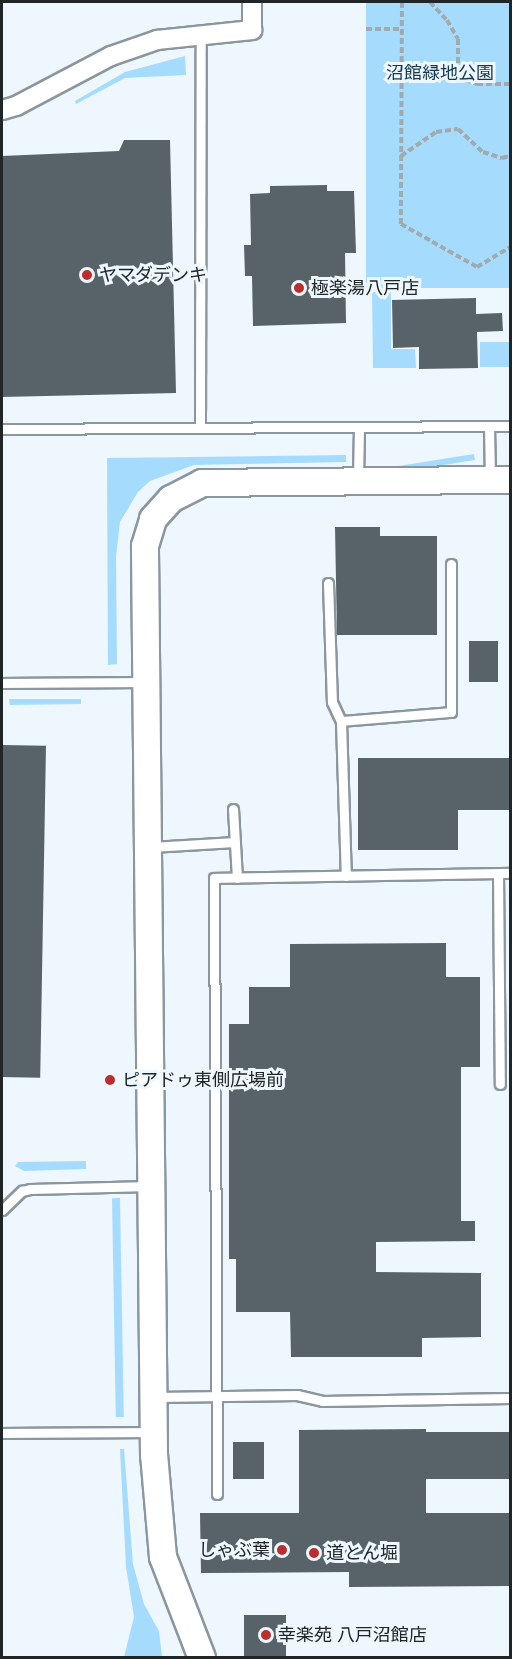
<!DOCTYPE html>
<meta charset="utf-8">
<style>
body{margin:0}
#map{position:relative;width:512px;height:1659px;overflow:hidden;background:#edf7fd;font-family:Poppins,"Noto Sans JP",sans-serif}
div>[style]{position:absolute}
.green>*{inset:0;background:#a5dcfe;transform-origin:0 0}
.building>*{inset:0;background:#586369;transform-origin:0 0}
.path>*{height:4px;margin-top:-2px;transform-origin:0;background:repeating-linear-gradient(90deg,#a1aaae 0 6px,transparent 0 9px)}
.roads{filter:drop-shadow(2px 0 #8b979e) drop-shadow(-2px 0 #8b979e) drop-shadow(0 2px #8b979e) drop-shadow(0 -2px #8b979e)}
.lane>*{height:9px;margin:-4.5px;padding:0 4.5px;transform-origin:4.5px;border-radius:4.5px;background:#fff}
.street>*{height:18px;margin:-9px;padding:0 9px;transform-origin:9px;border-radius:9px;background:#fff}
.secondary>*{height:26px;margin:-13px;padding:0 13px;transform-origin:13px;border-radius:13px;background:#fff}
.dots>*{width:16px;height:16px;translate:-50% -50%;box-sizing:border-box;border:3px solid #edf7fd;border-radius:50%}
span{translate:-50% -50%;white-space:nowrap;text-align:center;line-height:1.15;-webkit-text-stroke:6px #edf7fd;paint-order:stroke}
.park-label{font-size:18px;color:#14394d}
.poi-label{font-size:18px;color:#202527}
.left{translate:0 -50%;text-align:left}
.right{translate:-100% -50%;text-align:right}
.frame{position:absolute;inset:0;border:3px solid #202527;pointer-events:none}
</style>
<div id="map">
<div class="green">
<div style="left:366px;top:2px;width:144px;height:286px"></div>
<div style="clip-path:polygon(185px 56px,186px 75px,125px 78px,76px 104px,75px 101px,125px 72px)"></div>
<div style="clip-path:polygon(372px 292px,391px 292px,391px 349px,415px 349px,416px 368px,373px 368px)"></div>
<div style="left:510px;top:342px;width:25px;height:30px;rotate:90deg"></div>
<div style="left:474px;top:454px;width:6px;height:99px;rotate:81deg"></div>
<div style="clip-path:polygon(346px 455px,346px 462px,194px 465px,150px 481px,138px 492px,120px 522px,116px 556px,117px 664px,108px 665px,107px 458px)"></div>
<div style="clip-path:polygon(9px 699px,81px 699px,81px 704px,10px 705px)"></div>
<div style="clip-path:polygon(86px 1161px,86px 1169px,24px 1171px,15px 1166px,18px 1162px)"></div>
<div style="left:120px;top:1198px;width:219px;height:8px;rotate:89deg"></div>
<div style="clip-path:polygon(120px 1449px,124px 1449px,133px 1564px,144px 1604px,159px 1631px,162px 1657px,124px 1657px,134px 1617px,126px 1567px)"></div>
</div>
<div class="building">
<div style="clip-path:polygon(124px 140px,170px 140px,176px 393px,2px 397px,2px 156px,119px 151px)"></div>
<div style="clip-path:polygon(327px 185px,327px 191px,354px 191px,356px 253px,345px 253px,346px 323px,253px 326px,252px 276px,245px 276px,244px 245px,251px 245px,250px 194px,270px 193px,270px 186px)"></div>
<div style="clip-path:polygon(476px 298px,476px 314px,502px 313px,503px 331px,477px 332px,478px 368px,419px 369px,419px 347px,393px 348px,392px 300px)"></div>
<div style="clip-path:polygon(335px 527px,380px 527px,380px 536px,437px 536px,437px 635px,337px 635px)"></div>
<div style="left:469px;top:641px;width:29px;height:41px"></div>
<div style="left:2px;top:745px;width:44px;height:332px;rotate:1deg"></div>
<div style="clip-path:polygon(358px 758px,510px 758px,510px 810px,458px 810px,458px 850px,358px 850px)"></div>
<div style="clip-path:polygon(446px 943px,446px 977px,480px 977px,480px 1067px,461px 1067px,461px 1221px,475px 1221px,475px 1241px,376px 1242px,376px 1272px,481px 1273px,481px 1337px,422px 1338px,422px 1357px,291px 1357px,290px 1312px,236px 1312px,236px 1259px,229px 1259px,229px 1024px,249px 1024px,249px 987px,290px 987px,290px 944px)"></div>
<div style="clip-path:polygon(426px 1429px,426px 1432px,510px 1432px,510px 1479px,426px 1479px,426px 1513px,510px 1513px,510px 1586px,349px 1587px,349px 1572px,201px 1573px,200px 1513px,299px 1513px,299px 1430px)"></div>
<div style="left:233px;top:1442px;width:31px;height:37px"></div>
<div style="left:244px;top:1615px;width:42px;height:43px"></div>
</div>
<div class="path">
<div style="left:402px;top:2px;width:222px;rotate:90.3deg"></div>
<div style="left:401px;top:224px;width:87px;rotate:29.5deg"></div>
<div style="left:477px;top:267px;width:39px;rotate:-31deg"></div>
<div style="left:430px;top:2px;width:25px;rotate:47deg"></div>
<div style="left:447px;top:20px;width:22px;rotate:60deg"></div>
<div style="left:458px;top:39px;width:26px;rotate:90deg"></div>
<div style="left:458px;top:65px;width:17px;rotate:65deg"></div>
<div style="left:465px;top:80px;width:13px;rotate:18deg"></div>
<div style="left:477px;top:84px;width:33px"></div>
<div style="left:366px;top:29px;width:36px"></div>
<div style="left:401px;top:156px;width:42px;rotate:-34.4deg"></div>
<div style="left:436px;top:132px;width:22px;rotate:-8deg"></div>
<div style="left:458px;top:129px;width:34px;rotate:43deg"></div>
<div style="left:483px;top:152px;width:20px;rotate:18deg"></div>
<div style="left:502px;top:158px;width:8px;rotate:-14deg"></div>
</div>
<div class="roads">
<div class="lane">
<div style="left:489px;top:426px;width:52px;rotate:88.9deg"></div>
<div style="left:200px;top:427px;width:392px;rotate:-89.9deg"></div>
<div style="left:2px;top:429px;width:508px;rotate:-0.34deg"></div>
<div style="left:358px;top:479px;width:52px;rotate:-88.9deg"></div>
<div style="left:328px;top:583px;width:119px;rotate:88.1deg"></div>
<div style="left:332px;top:702px;width:21px;rotate:65deg"></div>
<div style="left:341px;top:721px;width:155px;rotate:88.2deg"></div>
<div style="left:2px;top:683px;width:142px;rotate:-0.4deg"></div>
<div style="left:341px;top:721px;width:110px;rotate:-4.7deg"></div>
<div style="left:451px;top:712px;width:148px;rotate:-90deg"></div>
<div style="left:233px;top:809px;width:69px;rotate:86.7deg"></div>
<div style="left:151px;top:847px;width:84px;rotate:-3.4deg"></div>
<div style="left:498px;top:873px;width:211px;rotate:89.5deg"></div>
<div style="left:2px;top:1210px;width:28px;rotate:-44deg"></div>
<div style="left:22px;top:1191px;width:8px;rotate:-14deg"></div>
<div style="left:30px;top:1189px;width:120px;rotate:-1.4deg"></div>
<div style="left:156px;top:1397px;width:141px;rotate:-0.8deg"></div>
<div style="left:297px;top:1395px;width:26px;rotate:13deg"></div>
<div style="left:322px;top:1401px;width:188px;rotate:-0.9deg"></div>
<div style="left:2px;top:1433px;width:150px;rotate:-0.4deg"></div>
<div style="left:217px;top:1494px;width:616px;rotate:-90.28deg"></div>
<div style="left:214px;top:878px;width:296px;rotate:-1deg"></div>
</div>
<div class="street">
<div style="left:2px;top:110px;width:15px;rotate:-16deg"></div>
<div style="left:16px;top:106px;width:107px;rotate:-27.8deg"></div>
<div style="left:111px;top:56px;width:49px;rotate:-19.2deg"></div>
<div style="left:157px;top:40px;width:96px;rotate:-6deg"></div>
<div style="left:252px;top:30px;width:28px;rotate:-90deg"></div>
</div>
<div class="secondary">
<div style="left:202px;top:1658px;width:108px;rotate:-111.1deg"></div>
<div style="left:163px;top:1557px;width:102px;rotate:-95deg"></div>
<div style="left:154px;top:1455px;width:909px;rotate:-90.57deg"></div>
<div style="left:145px;top:546px;width:28px;rotate:-73deg"></div>
<div style="left:153px;top:519px;width:27px;rotate:-48deg"></div>
<div style="left:171px;top:499px;width:35px;rotate:-27deg"></div>
<div style="left:202px;top:483px;width:308px;rotate:-0.6deg"></div>
</div>
</div>
<div class="dots">
<div style="left:87px;top:275px;background:#bc2d2e"></div>
<div style="left:299px;top:288px;background:#bc2d2e"></div>
<div style="left:110px;top:1080px;background:#bc2d2e"></div>
<div style="left:282px;top:1550px;background:#bc2d2e"></div>
<div style="left:314px;top:1553px;background:#bc2d2e"></div>
<div style="left:266px;top:1635px;background:#bc2d2e"></div>
</div>
<div class="park-label">
<span style="left:440px;top:73px">沼館緑地公園</span>
</div>
<div class="poi-label">
<span class="left" style="left:99px;top:275px">ヤマダデンキ</span>
<span class="left" style="left:311px;top:288px">極楽湯八戸店</span>
<span class="left" style="left:122px;top:1080px">ピアドゥ東側広場前</span>
<span class="right" style="left:270px;top:1550px">しゃぶ葉</span>
<span class="left" style="left:326px;top:1553px">道とん堀</span>
<span class="left" style="left:278px;top:1635px">幸楽苑 八戸沼館店</span>
</div>
<div class="frame"></div>
</div>
